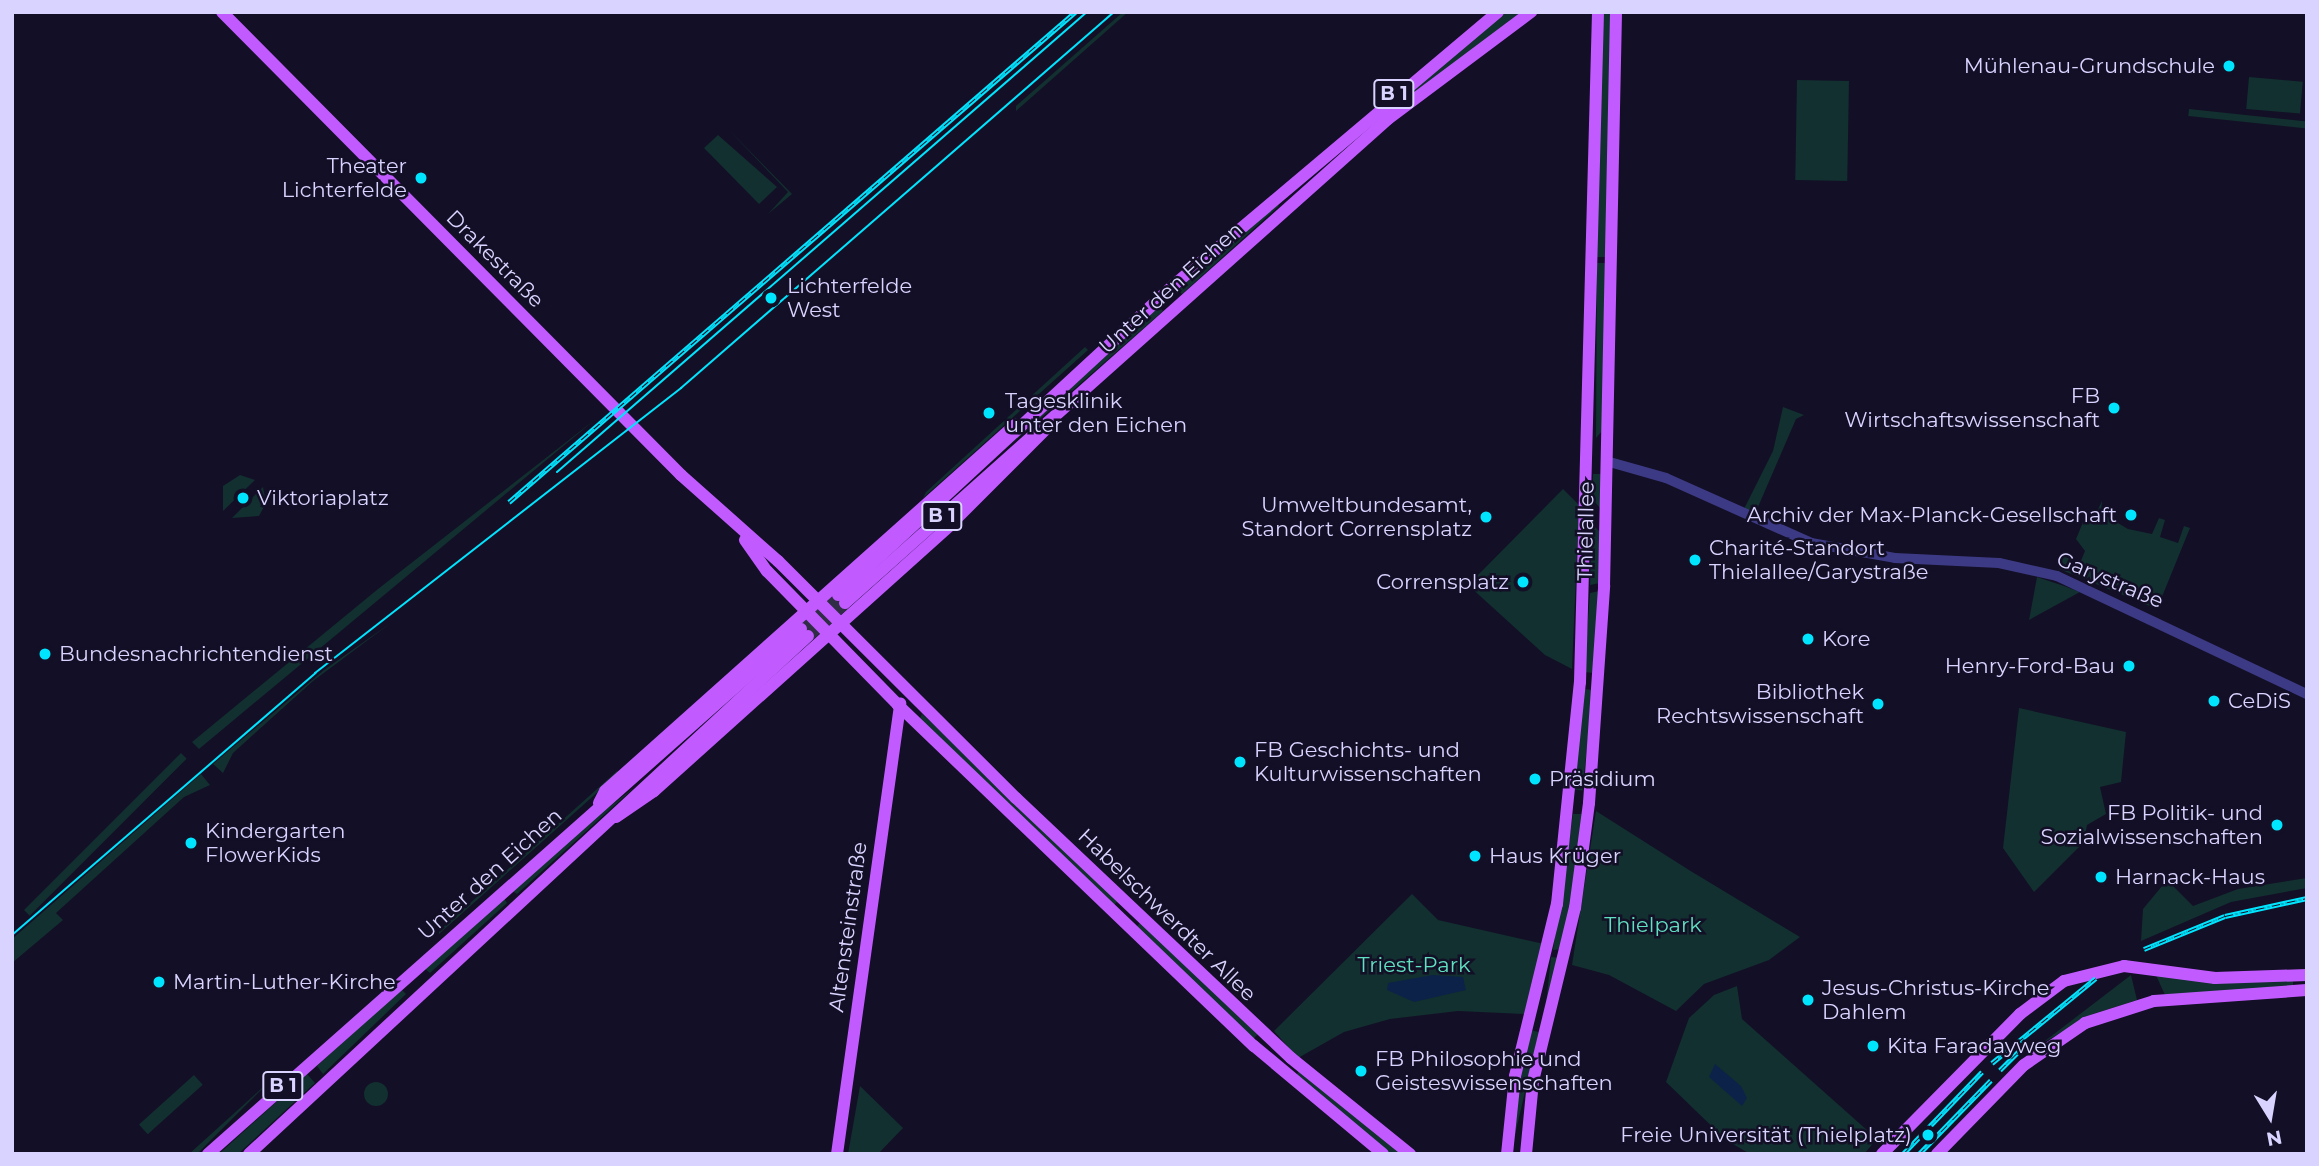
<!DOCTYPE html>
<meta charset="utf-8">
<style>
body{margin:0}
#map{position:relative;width:2319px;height:1166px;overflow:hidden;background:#130f26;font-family:Montserrat,sans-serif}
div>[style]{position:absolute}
.green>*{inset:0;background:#12302f;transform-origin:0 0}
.round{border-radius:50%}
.water>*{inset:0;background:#0c2248}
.major-tunnel>*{height:12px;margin-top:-6px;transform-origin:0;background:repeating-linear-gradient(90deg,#312d47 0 12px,transparent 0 18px)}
.minor>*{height:10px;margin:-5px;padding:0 5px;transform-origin:5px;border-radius:5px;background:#3d3a85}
.major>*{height:12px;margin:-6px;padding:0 6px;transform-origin:6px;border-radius:6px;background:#c25bff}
.tram>*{height:2px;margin:-1px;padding:0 1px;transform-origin:1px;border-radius:1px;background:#00e5ff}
.rail>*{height:5px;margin-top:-2.5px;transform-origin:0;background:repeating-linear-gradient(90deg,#130f26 0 8px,#00e5ff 0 16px);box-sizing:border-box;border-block:2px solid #00e5ff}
.dots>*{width:19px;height:19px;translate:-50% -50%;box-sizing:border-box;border:4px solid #130f26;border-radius:50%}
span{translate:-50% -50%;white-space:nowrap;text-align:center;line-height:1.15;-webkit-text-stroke:5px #130f26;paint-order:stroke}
.shield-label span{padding:2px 5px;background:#130f26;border:2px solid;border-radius:5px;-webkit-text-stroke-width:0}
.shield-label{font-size:19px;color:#d9d4ff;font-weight:700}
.poi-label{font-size:21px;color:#d9d4ff}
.right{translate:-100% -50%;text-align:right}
.left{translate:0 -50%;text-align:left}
.street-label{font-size:21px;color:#d9d4ff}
.park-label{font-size:21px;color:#5fe0c0}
.frame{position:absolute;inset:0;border:14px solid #d9d4ff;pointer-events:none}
.north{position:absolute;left:2235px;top:1082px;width:70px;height:70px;-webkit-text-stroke:5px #130f26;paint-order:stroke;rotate:169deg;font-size:19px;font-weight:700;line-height:28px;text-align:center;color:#d9d4ff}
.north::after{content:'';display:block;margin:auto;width:24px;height:32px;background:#d9d4ff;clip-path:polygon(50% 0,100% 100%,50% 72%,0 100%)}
</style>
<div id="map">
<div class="green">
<div style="clip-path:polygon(1123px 12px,1128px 12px,1016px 111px,1016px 106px)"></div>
<div style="clip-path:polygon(1505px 12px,1521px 12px,1385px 115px,1409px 87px)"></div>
<div style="clip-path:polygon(1601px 12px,1612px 12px,1606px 257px,1597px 257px)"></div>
<div style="left:2249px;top:77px;width:54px;height:32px;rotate:5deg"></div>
<div style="left:1797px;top:80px;width:52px;height:100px;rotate:1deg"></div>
<div style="left:2189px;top:109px;width:119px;height:7px;rotate:6deg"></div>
<div style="clip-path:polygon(727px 128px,792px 194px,768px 214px,788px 192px)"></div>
<div style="clip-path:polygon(718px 135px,777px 187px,759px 204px,704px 148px)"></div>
<div style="clip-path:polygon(1277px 204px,1279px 206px,1182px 294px,1178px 290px)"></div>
<div style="clip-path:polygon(1597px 263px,1607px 263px,1603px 430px,1596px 438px)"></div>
<div style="clip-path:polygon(1159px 306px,1163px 311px,1007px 448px,1060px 398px)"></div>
<div style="clip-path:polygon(1085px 347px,1088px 350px,923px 498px,926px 492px)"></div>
<div style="clip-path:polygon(1783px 407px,1804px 415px,1796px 419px,1755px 514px,1744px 509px,1773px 451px)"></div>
<div style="clip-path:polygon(597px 418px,199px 749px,192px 742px,378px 589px)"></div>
<div style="clip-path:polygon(1593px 474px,1602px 474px,1601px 509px,1592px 499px)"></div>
<div style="clip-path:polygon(240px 475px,255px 480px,223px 511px,223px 486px)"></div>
<div style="clip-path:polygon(263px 487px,266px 503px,259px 516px,232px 518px)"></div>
<div style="clip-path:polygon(1563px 489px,1579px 505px,1572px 669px,1545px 655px,1468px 585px)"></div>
<div style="clip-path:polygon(2102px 501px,2101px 513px,2128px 529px,2152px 534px,2159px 518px,2165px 520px,2160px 537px,2178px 543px,2184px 526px,2190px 528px,2157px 609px,2059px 569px,2063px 556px,2080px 563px,2085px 551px,2076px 539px,2086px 515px,2094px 518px)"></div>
<div style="clip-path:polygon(1592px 524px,1601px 533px,1600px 583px,1590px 585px)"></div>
<div style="clip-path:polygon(2037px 577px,2064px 586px,2080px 592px,2029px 620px)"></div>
<div style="clip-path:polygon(1599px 591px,1594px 673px,1584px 672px,1590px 593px)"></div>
<div style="clip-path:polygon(392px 622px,313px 681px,233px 753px,223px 773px,213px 764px,324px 670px)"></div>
<div style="left:1584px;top:689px;width:9px;height:101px;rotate:6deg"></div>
<div style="clip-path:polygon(2019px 708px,2126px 732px,2121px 782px,2100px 787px,2106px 814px,2087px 825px,2084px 842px,2034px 892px,2003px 848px)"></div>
<div style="clip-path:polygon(922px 714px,976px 763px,1119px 900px,1113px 906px,919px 720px)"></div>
<div style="left:181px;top:753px;width:8px;height:222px;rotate:45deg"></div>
<div style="clip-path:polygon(617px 771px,619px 773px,439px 934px,439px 931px)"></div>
<div style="clip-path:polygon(201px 774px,210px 785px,184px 797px,56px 913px,63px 920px,12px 963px,12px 939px)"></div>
<div style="clip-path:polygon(636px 786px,517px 894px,511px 890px,558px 847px)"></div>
<div style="clip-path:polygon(1596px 811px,1689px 870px,1800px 937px,1769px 960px,1704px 984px,1676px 1011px,1609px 975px,1572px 965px)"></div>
<div style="clip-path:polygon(1573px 814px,1583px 814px,1579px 860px,1562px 949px,1553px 950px)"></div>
<div style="clip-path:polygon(2307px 878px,2307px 888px,2231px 902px,2141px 941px,2143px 909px,2167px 880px,2193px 906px,2238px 889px)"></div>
<div style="clip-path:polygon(1412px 894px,1438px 920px,1544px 944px,1524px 1014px,1458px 1011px,1390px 1019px,1344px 1032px,1298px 1058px,1274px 1031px)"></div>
<div style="clip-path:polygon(504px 898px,507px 903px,430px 973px,424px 968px)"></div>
<div style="left:1141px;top:922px;width:162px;height:8px;rotate:44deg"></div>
<div style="left:1551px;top:957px;width:9px;height:59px;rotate:6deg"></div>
<div style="clip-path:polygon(2155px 973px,2293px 980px,2293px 987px,2165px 995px)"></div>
<div style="clip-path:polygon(2131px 975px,2137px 1000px,2093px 1014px,2041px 1044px)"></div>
<div style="clip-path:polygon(1737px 986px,1742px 1019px,1877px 1139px,1864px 1154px,1750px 1154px,1726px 1140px,1666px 1082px,1689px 1018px,1714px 995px)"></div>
<div style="clip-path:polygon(401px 989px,406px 994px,323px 1074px,317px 1066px)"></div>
<div style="left:1530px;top:1030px;width:9px;height:125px;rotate:13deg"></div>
<div style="clip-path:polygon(1299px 1071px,1341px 1106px,1403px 1154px,1389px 1154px,1294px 1078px)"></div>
<div style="clip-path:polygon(307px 1074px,315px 1083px,238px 1154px,219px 1154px)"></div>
<div style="left:194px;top:1075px;width:13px;height:74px;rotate:48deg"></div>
<div style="clip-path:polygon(271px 1080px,197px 1154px,189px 1154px)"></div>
<div class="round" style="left:364px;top:1082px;width:24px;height:24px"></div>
<div style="clip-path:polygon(860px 1086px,903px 1128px,878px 1154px,848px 1154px)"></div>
</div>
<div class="water">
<div style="clip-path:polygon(1433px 975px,1463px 977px,1466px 990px,1414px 1002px,1387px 990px,1388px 983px)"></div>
<div style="clip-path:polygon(1715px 1064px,1741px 1086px,1747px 1098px,1742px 1106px,1709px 1077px)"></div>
</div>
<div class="major-tunnel">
<div style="left:801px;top:629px;width:50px;rotate:-42.6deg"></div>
<div style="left:808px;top:636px;width:50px;rotate:-41.7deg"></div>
</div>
<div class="minor">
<div style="left:1606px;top:461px;width:62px;rotate:15.8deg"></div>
<div style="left:1666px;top:478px;width:159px;rotate:24.1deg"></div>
<div style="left:1811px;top:543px;width:85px;rotate:10.1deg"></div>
<div style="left:1895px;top:558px;width:104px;rotate:2.8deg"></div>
<div style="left:1999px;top:563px;width:59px;rotate:12.6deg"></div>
<div style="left:2057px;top:576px;width:276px;rotate:25.3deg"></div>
</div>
<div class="major">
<div style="left:222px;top:12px;width:652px;rotate:45.25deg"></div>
<div style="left:681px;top:475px;width:130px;rotate:41.6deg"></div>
<div style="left:778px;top:561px;width:336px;rotate:44.9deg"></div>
<div style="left:1016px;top:798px;width:378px;rotate:43.4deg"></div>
<div style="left:1291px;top:1058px;width:153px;rotate:38.9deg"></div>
<div style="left:745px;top:540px;width:38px;rotate:55deg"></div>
<div style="left:767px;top:571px;width:187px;rotate:45.6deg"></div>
<div style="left:898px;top:705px;width:493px;rotate:43.8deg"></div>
<div style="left:1254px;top:1046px;width:168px;rotate:39.9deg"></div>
<div style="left:838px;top:595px;width:459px;rotate:-42.7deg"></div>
<div style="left:1175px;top:284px;width:422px;rotate:-40.1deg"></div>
<div style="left:845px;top:603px;width:727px;rotate:-41.71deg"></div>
<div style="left:1388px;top:119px;width:179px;rotate:-36.8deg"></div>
<div style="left:599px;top:803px;width:13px;rotate:-63deg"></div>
<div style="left:605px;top:791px;width:550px;rotate:-41.75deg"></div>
<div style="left:616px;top:817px;width:46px;rotate:-34.4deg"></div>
<div style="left:654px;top:791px;width:398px;rotate:-41.9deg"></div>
<div style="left:950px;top:525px;width:147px;rotate:-45deg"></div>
<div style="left:208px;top:1154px;width:792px;rotate:-41.52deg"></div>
<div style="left:249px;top:1154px;width:762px;rotate:-42.82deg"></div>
<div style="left:837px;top:1154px;width:455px;rotate:-82deg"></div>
<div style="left:1507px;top:1154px;width:78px;rotate:-84.1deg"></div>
<div style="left:1515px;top:1076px;width:177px;rotate:-76.3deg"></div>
<div style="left:1557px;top:904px;width:223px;rotate:-84.1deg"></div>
<div style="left:1580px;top:682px;width:670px;rotate:-88.46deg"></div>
<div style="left:1526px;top:1154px;width:73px;rotate:-84.5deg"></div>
<div style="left:1533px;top:1081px;width:178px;rotate:-76.4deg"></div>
<div style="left:1575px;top:908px;width:106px;rotate:-82.4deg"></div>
<div style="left:1589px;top:803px;width:218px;rotate:-86deg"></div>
<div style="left:1604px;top:586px;width:574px;rotate:-88.8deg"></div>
<div style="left:1882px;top:1154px;width:197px;rotate:-45.4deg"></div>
<div style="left:2020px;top:1014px;width:55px;rotate:-36.9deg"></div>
<div style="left:2064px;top:981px;width:62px;rotate:-14deg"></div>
<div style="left:2124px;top:966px;width:92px;rotate:7.5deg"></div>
<div style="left:2215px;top:978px;width:92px;rotate:-1.9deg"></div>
<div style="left:1937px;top:1154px;width:124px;rotate:-45.7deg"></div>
<div style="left:2024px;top:1065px;width:74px;rotate:-34.5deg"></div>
<div style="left:2085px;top:1023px;width:72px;rotate:-17.7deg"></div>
<div style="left:2154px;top:1001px;width:153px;rotate:-4.1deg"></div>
</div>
<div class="tram">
<div style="left:557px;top:472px;width:702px;rotate:-40.96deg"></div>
<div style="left:12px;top:935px;width:401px;rotate:-40.8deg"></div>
<div style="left:315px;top:673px;width:464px;rotate:-37.9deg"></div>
<div style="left:681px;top:388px;width:573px;rotate:-40.97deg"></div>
</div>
<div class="rail">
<div style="left:509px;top:502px;width:749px;rotate:-40.88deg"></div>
<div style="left:2144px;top:949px;width:87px;rotate:-22.2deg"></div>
<div style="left:2225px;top:916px;width:84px;rotate:-12.4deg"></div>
<div style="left:1992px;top:1063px;width:134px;rotate:-39.3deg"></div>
<div style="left:2000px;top:1070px;width:35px;rotate:-45deg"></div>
<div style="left:1903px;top:1154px;width:114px;rotate:-46.1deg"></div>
<div style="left:1919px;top:1154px;width:103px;rotate:-45.8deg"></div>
</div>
<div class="dots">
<div style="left:2229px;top:66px;background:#00e5ff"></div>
<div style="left:421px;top:178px;background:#00e5ff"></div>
<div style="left:771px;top:298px;background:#00e5ff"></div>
<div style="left:2114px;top:408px;background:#00e5ff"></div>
<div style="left:989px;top:413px;background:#00e5ff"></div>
<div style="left:243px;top:498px;background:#00e5ff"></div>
<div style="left:2131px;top:515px;background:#00e5ff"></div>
<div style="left:1486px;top:517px;background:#00e5ff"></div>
<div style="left:1695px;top:560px;background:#00e5ff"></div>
<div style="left:1523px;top:582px;background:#00e5ff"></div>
<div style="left:1808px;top:639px;background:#00e5ff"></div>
<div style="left:45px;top:654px;background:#00e5ff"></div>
<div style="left:2129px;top:666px;background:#00e5ff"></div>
<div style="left:2214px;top:701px;background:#00e5ff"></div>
<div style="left:1878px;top:704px;background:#00e5ff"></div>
<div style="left:1240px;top:762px;background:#00e5ff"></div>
<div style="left:1535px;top:779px;background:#00e5ff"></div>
<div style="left:2277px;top:825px;background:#00e5ff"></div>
<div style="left:191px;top:843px;background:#00e5ff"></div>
<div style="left:1475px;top:856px;background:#00e5ff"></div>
<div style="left:2101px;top:877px;background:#00e5ff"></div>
<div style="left:159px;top:982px;background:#00e5ff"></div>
<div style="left:1808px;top:1000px;background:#00e5ff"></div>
<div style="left:1873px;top:1046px;background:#00e5ff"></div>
<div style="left:1361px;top:1071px;background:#00e5ff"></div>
<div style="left:1928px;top:1135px;background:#00e5ff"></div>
</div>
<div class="shield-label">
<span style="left:1394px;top:94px">B 1</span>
<span style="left:942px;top:516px">B 1</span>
<span style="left:283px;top:1086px">B 1</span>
</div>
<div class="poi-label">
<span class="right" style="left:2215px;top:66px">Mühlenau-Grundschule</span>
<span class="right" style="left:407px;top:178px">Theater<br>Lichterfelde</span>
<span class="left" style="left:787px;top:298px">Lichterfelde<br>West</span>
<span class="right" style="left:2100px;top:408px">FB<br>Wirtschaftswissenschaft</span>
<span class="left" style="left:1005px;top:413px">Tagesklinik<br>unter den Eichen</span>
<span class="left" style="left:257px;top:498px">Viktoriaplatz</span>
<span class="right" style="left:1472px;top:517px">Umweltbundesamt,<br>Standort Corrensplatz</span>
<span class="right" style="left:2117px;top:515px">Archiv der Max-Planck-Gesellschaft</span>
<span class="left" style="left:1709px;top:560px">Charité-Standort<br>Thielallee/Garystraße</span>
<span class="right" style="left:1509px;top:582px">Corrensplatz</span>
<span class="left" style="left:1822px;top:639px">Kore</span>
<span class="left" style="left:59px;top:654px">Bundesnachrichtendienst</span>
<span class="right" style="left:2115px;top:666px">Henry-Ford-Bau</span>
<span class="right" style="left:1864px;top:704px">Bibliothek<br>Rechtswissenschaft</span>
<span class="left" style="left:2228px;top:701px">CeDiS</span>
<span class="left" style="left:1254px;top:762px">FB Geschichts- und<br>Kulturwissenschaften</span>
<span class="left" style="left:1549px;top:779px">Präsidium</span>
<span class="right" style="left:2263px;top:825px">FB Politik- und<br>Sozialwissenschaften</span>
<span class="left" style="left:205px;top:843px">Kindergarten<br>FlowerKids</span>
<span class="left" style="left:1489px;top:856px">Haus Krüger</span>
<span class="left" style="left:2115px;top:877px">Harnack-Haus</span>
<span class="left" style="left:173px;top:982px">Martin-Luther-Kirche</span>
<span class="left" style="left:1822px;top:1000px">Jesus-Christus-Kirche<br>Dahlem</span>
<span class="left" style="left:1887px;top:1046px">Kita Faradayweg</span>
<span class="left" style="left:1375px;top:1071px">FB Philosophie und<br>Geisteswissenschaften</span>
<span class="right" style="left:1912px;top:1135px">Freie Universität (Thielplatz)</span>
</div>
<div class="street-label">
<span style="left:495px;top:259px;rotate:45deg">Drakestraße</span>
<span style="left:1171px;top:288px;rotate:-42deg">Unter den Eichen</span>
<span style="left:1586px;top:531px;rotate:-89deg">Thielallee</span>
<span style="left:2110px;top:580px;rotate:23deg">Garystraße</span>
<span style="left:490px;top:874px;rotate:-42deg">Unter den Eichen</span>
<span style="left:1167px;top:915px;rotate:44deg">Habelschwerdter Allee</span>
<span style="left:848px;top:927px;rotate:-82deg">Altensteinstraße</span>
</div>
<div class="park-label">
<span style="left:1653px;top:925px">Thielpark</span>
<span style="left:1414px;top:965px">Triest-Park</span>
</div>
<div class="frame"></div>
<div class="north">N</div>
</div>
